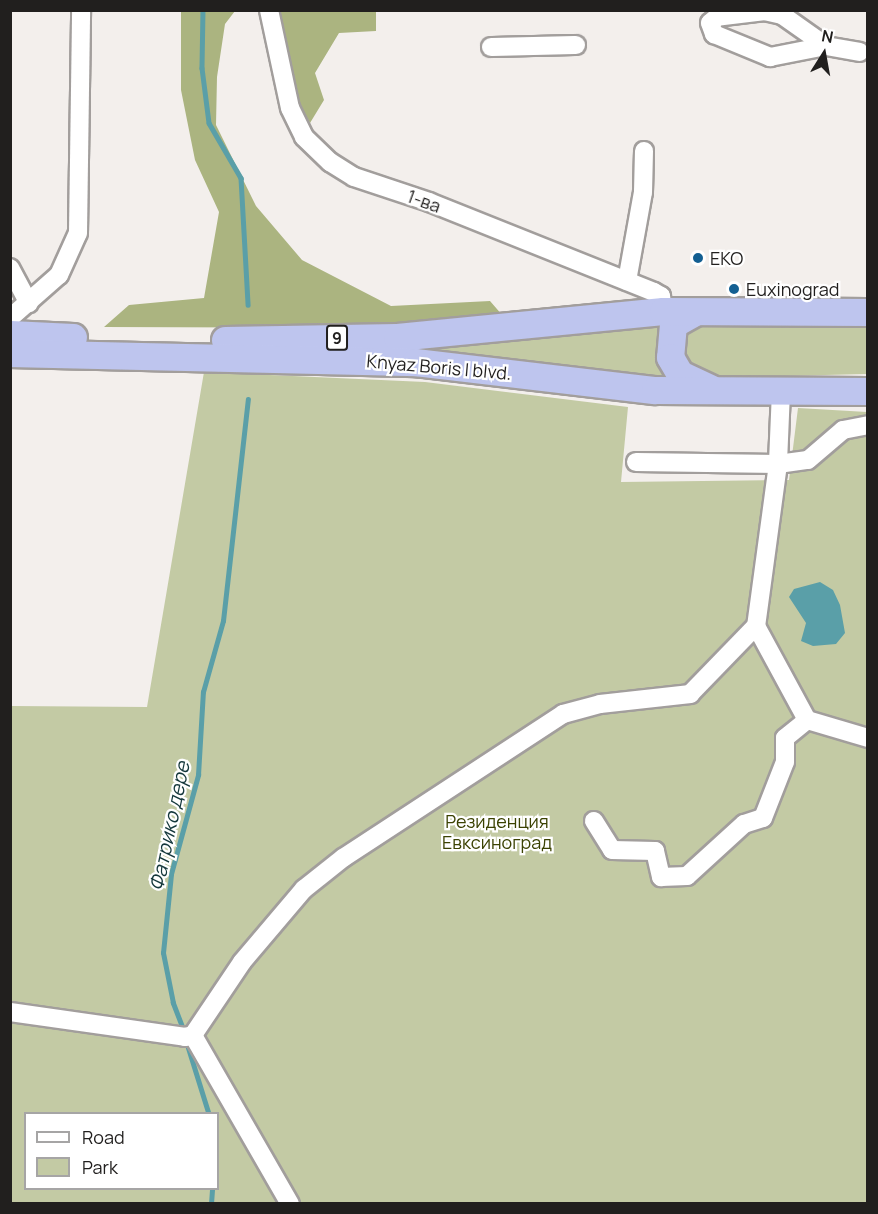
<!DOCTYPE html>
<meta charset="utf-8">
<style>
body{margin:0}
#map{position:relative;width:878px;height:1214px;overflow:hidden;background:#f3efec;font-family:Manrope,sans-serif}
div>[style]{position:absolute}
.green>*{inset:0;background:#c3caa4}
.forest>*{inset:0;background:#abb480}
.water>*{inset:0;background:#5a9fa8}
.stream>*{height:4.5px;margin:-2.25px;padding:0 2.25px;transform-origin:2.25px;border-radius:2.25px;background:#5a9fa8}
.roads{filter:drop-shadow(2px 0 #a29e9c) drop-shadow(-2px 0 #a29e9c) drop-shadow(0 2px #a29e9c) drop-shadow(0 -2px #a29e9c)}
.minor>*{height:18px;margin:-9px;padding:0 9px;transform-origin:9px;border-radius:9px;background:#fff}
.highway>*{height:27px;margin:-13.5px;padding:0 13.5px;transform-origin:13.5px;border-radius:13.5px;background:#bec5ee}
.dots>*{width:16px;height:16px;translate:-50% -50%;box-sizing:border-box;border:3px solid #fff;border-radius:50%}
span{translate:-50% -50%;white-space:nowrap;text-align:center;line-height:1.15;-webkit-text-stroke:4.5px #fff;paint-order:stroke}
.shield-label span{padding:2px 4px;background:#fff;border:2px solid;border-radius:4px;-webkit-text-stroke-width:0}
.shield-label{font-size:16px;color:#211f1e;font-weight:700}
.street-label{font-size:18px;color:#211f1e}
.poi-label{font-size:18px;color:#211f1e}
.left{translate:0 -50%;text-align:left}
.park-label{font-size:18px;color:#3b4202}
.water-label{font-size:20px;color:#14373b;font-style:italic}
.frame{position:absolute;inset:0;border:12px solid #211f1e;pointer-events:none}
.legend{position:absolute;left:24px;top:1112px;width:195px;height:78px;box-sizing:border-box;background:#fff;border:2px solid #a6a5a5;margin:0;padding:8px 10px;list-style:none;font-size:18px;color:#211f1e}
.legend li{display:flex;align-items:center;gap:12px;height:30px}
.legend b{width:30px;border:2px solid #a6a5a5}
.north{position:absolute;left:794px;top:24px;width:60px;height:60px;-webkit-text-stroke:4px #fff;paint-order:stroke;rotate:11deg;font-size:16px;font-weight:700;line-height:24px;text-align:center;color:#211f1e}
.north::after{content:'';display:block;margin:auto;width:21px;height:27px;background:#211f1e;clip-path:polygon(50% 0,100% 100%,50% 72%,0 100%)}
</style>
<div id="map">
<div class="green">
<div style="clip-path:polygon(693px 323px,867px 324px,867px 374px,706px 378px,686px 372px,678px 336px)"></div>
<div style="clip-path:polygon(667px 324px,665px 379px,402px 349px)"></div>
<div style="clip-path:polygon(evenodd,204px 372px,425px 382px,628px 407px,621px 482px,789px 480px,798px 408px,867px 412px,867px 1203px,11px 1204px,11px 706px,147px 707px,204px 372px,26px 1114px,218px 1114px,218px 1188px,26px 1188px,26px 1114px)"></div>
</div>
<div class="forest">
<div style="clip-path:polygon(181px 10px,235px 11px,225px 24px,217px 77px,216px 125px,256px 206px,302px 260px,391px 306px,490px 301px,503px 316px,403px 328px,104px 327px,129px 305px,204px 298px,219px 212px,195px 160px,181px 90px)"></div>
<div style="clip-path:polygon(278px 11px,376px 11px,376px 31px,339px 33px,315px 73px,324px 100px,310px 123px,292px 91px)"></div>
</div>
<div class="water">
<div style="clip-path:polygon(820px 582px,833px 590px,840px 605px,845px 633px,836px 644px,813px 646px,801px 641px,806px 623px,789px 597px,794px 589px)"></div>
</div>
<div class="stream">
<div style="left:203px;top:10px;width:58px;rotate:91deg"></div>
<div style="left:202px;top:68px;width:55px;rotate:82.7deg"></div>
<div style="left:209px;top:123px;width:64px;rotate:59.8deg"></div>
<div style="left:241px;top:178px;width:127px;rotate:86.8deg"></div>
<div style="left:184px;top:1032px;width:31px;rotate:-111deg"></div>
<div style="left:173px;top:1003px;width:51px;rotate:-101.3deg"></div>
<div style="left:163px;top:953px;width:79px;rotate:-84.2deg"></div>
<div style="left:171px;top:874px;width:103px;rotate:-74.7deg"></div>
<div style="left:198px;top:775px;width:83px;rotate:-86.6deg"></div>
<div style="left:203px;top:692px;width:74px;rotate:-74.3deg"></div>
<div style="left:223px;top:621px;width:223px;rotate:-83.6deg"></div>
<div style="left:186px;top:1040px;width:77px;rotate:72.7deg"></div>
<div style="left:211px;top:1204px;width:16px;rotate:-86deg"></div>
</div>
<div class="roads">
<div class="minor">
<div style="left:269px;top:10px;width:100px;rotate:77.9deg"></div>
<div style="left:290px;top:108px;width:32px;rotate:64deg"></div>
<div style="left:304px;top:137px;width:36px;rotate:44deg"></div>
<div style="left:330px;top:162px;width:28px;rotate:32deg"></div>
<div style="left:354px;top:177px;width:79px;rotate:18.4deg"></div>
<div style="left:429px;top:202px;width:242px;rotate:21.8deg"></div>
<div style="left:654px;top:292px;width:8px;rotate:30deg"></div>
<div style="left:661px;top:296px;width:15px;rotate:82deg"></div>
<div style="left:826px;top:46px;width:54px;rotate:-144.8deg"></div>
<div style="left:782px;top:15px;width:17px;rotate:-167deg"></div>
<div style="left:765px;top:11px;width:48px;rotate:172.9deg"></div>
<div style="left:717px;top:17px;width:9px;rotate:139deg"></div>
<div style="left:710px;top:23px;width:12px;rotate:70deg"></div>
<div style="left:714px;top:34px;width:61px;rotate:22.3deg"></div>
<div style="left:770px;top:57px;width:57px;rotate:-11.1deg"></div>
<div style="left:826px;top:46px;width:34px;rotate:10deg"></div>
<div style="left:491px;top:47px;width:85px;rotate:-1.3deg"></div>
<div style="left:10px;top:268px;width:40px;rotate:62deg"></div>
<div style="left:627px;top:281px;width:90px;rotate:-79.8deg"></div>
<div style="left:643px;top:192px;width:41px;rotate:-88.6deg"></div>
<div style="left:10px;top:318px;width:65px;rotate:-41.3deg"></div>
<div style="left:59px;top:275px;width:46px;rotate:-65.7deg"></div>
<div style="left:78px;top:233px;width:223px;rotate:-89.2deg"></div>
<div style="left:781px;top:391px;width:73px;rotate:92.4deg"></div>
<div style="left:778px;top:464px;width:163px;rotate:97.7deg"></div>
<div style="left:756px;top:626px;width:107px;rotate:61.5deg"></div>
<div style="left:807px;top:720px;width:64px;rotate:16.4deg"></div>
<div style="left:636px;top:462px;width:142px;rotate:0.8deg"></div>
<div style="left:778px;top:464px;width:30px;rotate:-8deg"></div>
<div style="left:808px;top:460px;width:46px;rotate:-40.6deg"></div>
<div style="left:843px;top:430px;width:25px;rotate:-11deg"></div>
<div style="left:594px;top:821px;width:34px;rotate:58deg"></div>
<div style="left:612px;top:850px;width:43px;rotate:1.3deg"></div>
<div style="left:655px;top:851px;width:27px;rotate:77deg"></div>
<div style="left:661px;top:877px;width:26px;rotate:-2deg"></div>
<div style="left:687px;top:876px;width:77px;rotate:-42.4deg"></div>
<div style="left:744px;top:824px;width:20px;rotate:-18deg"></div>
<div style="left:763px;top:818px;width:60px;rotate:-68.6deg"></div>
<div style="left:785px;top:762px;width:24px;rotate:-90deg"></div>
<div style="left:785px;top:738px;width:28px;rotate:-39deg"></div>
<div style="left:10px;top:1012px;width:177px;rotate:8.1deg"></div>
<div style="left:185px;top:1037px;width:8px;rotate:-14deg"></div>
<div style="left:290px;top:1204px;width:195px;rotate:-119.9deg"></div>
<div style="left:193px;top:1035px;width:88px;rotate:-56.1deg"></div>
<div style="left:242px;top:962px;width:96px;rotate:-49.7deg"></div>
<div style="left:304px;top:889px;width:50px;rotate:-38.5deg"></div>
<div style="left:343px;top:858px;width:263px;rotate:-33.2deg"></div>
<div style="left:563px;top:714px;width:38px;rotate:-15deg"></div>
<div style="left:600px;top:704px;width:91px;rotate:-6.3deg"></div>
<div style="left:690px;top:694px;width:95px;rotate:-45.9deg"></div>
</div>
<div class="highway">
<div style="left:695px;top:312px;width:25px;rotate:151deg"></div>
<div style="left:673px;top:324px;width:33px;rotate:95deg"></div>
<div style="left:670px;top:357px;width:20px;rotate:60deg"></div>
<div style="left:680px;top:374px;width:33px;rotate:25deg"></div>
<div style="left:10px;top:334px;width:63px;rotate:2.7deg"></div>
<div style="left:225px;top:340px;width:172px;rotate:-1deg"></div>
<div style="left:397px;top:337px;width:267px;rotate:-5.6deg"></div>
<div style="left:663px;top:311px;width:205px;rotate:0.3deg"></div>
<div style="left:10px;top:353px;width:405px;rotate:1.3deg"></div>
<div style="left:415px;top:362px;width:242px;rotate:6.7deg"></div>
<div style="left:655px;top:390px;width:213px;rotate:0.3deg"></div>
</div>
</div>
<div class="dots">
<div style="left:698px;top:258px;background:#135f92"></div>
<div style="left:734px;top:289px;background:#135f92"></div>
</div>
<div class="shield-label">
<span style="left:337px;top:338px">9</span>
</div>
<div class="street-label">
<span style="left:424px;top:201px;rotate:20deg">1-ва</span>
<span style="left:439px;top:367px;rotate:5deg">Knyaz Boris I blvd.</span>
</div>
<div class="poi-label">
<span class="left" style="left:710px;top:258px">ЕКО</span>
<span class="left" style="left:746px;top:289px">Euxinograd</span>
</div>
<div class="park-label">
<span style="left:497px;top:832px">Резиденция<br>Евксиноград</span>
</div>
<div class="water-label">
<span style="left:169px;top:826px;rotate:-78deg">Фатрико дере</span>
</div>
<div class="frame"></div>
<ul class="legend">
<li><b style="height:8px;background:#fff"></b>Road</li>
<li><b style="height:16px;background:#c3caa4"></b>Park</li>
</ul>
<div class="north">N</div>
</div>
